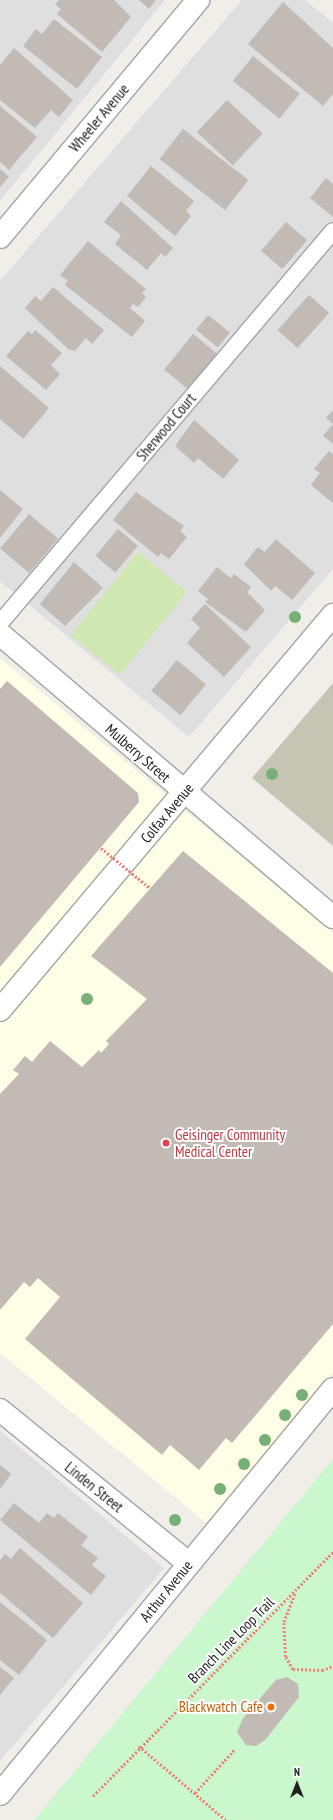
<!DOCTYPE html>
<style>
body{margin:0}
#map{position:relative;width:333px;height:1820px;overflow:hidden;background:#f1eee9;font-family:"PT Sans Narrow",sans-serif}
div>[style]{position:absolute}
.residential>*{inset:0;background:#dfdfdf}
.education>*{inset:0;background:#fefde5}
.construction>*{inset:0;background:#c5c5b4}
.grass>*{inset:0;background:#cfe8b2;transform-origin:0 0}
.park>*{inset:0;background:#caf7cc}
.building>*{inset:0;background:#c2bab5;transform-origin:0 0}
.path>*{height:2.5px;margin-top:-1.25px;transform-origin:0;background:repeating-linear-gradient(90deg,#f38078 0 2px,transparent 0 4px)}
.roads{filter:drop-shadow(1px 0 #a5a5a5) drop-shadow(-1px 0 #a5a5a5) drop-shadow(0 1px #a5a5a5) drop-shadow(0 -1px #a5a5a5)}
.service>*{height:16px;margin:-8px;padding:0 8px;transform-origin:8px;border-radius:8px;background:#fff}
.minor>*{height:22px;margin:-11px;padding:0 11px;transform-origin:11px;border-radius:11px;background:#fff}
.path-bridge>*{height:2.5px;margin-top:-1.25px;transform-origin:0;background:repeating-linear-gradient(90deg,#f38078 0 2px,transparent 0 4px)}
.trees>*{width:12px;height:12px;margin:-6px;border-radius:50%;background:#76b076}
.dots>*{width:11px;height:11px;translate:-50% -50%;box-sizing:border-box;border:2px solid #fff;border-radius:50%}
span{translate:-50% -50%;white-space:nowrap;text-align:center;line-height:1.15;-webkit-text-stroke:4px #fff;paint-order:stroke}
.street-label{font-size:15px;color:#212121}
.health-label{font-size:15px;color:#be3a42}
.left{translate:0 -50%;text-align:left}
.food-label{font-size:15px;color:#c56008}
.right{translate:-100% -50%;text-align:right}
.north{position:absolute;left:277px;top:1764px;width:40px;height:40px;-webkit-text-stroke:3px #fff;paint-order:stroke;rotate:0deg;font-size:11px;font-weight:700;line-height:16px;text-align:center;color:#212121}
.north::after{content:'';display:block;margin:auto;width:14px;height:18px;background:#212121;clip-path:polygon(50% 0,100% 100%,50% 72%,0 100%)}
</style>
<div id="map">
<div class="residential">
<div style="clip-path:polygon(0 0,165px 0,0 201px)"></div>
<div style="clip-path:polygon(242px 0,305px 0,333px 23px,333px 569px,189px 737px,0 581px,0 281px)"></div>
<div style="clip-path:polygon(0 1431px,164px 1568px,0 1761px)"></div>
</div>
<div class="education">
<div style="clip-path:polygon(0 658px,333px 933px,333px 1373px,206px 1523px,0 1353px)"></div>
</div>
<div class="construction">
<div style="clip-path:polygon(333px 683px,333px 846px,252px 778px)"></div>
</div>
<div class="grass">
<div style="left:138px;top:552px;width:63px;height:107px;rotate:39deg"></div>
</div>
<div class="park">
<div style="clip-path:polygon(333px 1459px,333px 1820px,34px 1820px)"></div>
</div>
<div class="building">
<div style="clip-path:polygon(59px 0,114px 0,131px 17px,102px 52px,57px 14px,61px 9px,55px 4px)"></div>
<div style="clip-path:polygon(139px 0,156px 0,149px 9px)"></div>
<div style="clip-path:polygon(283px 2px,333px 48px,333px 94px,323px 106px,248px 44px)"></div>
<div style="clip-path:polygon(54px 19px,102px 57px,77px 89px,23px 46px,36px 29px,42px 34px)"></div>
<div style="clip-path:polygon(14px 48px,73px 100px,59px 117px,51px 110px,35px 128px,0 100px,0 65px)"></div>
<div style="left:253px;top:56px;width:60px;height:32px;rotate:39deg"></div>
<div style="left:227px;top:100px;width:49px;height:44px;rotate:43deg"></div>
<div style="clip-path:polygon(0 106px,37px 137px,9px 170px,0 162px)"></div>
<div style="left:183px;top:129px;width:83px;height:38px;rotate:38deg"></div>
<div style="clip-path:polygon(151px 166px,194px 201px,186px 211px,191px 216px,175px 236px,127px 196px)"></div>
<div style="clip-path:polygon(0 169px,9px 177px,0 187px)"></div>
<div style="clip-path:polygon(326px 178px,333px 184px,333px 217px,310px 198px)"></div>
<div style="clip-path:polygon(121px 201px,173px 248px,165px 257px,161px 253px,147px 270px,115px 244px,121px 235px,104px 222px)"></div>
<div style="left:286px;top:222px;width:28px;height:38px;rotate:41deg"></div>
<div style="clip-path:polygon(88px 241px,146px 289px,142px 293px,146px 297px,138px 307px,133px 304px,130px 308px,145px 321px,132px 337px,65px 285px,68px 281px,60px 275px)"></div>
<div style="clip-path:polygon(53px 287px,104px 330px,92px 344px,86px 338px,75px 351px,68px 349px,25px 308px,35px 296px,41px 301px)"></div>
<div style="left:309px;top:295px;width:27px;height:47px;rotate:42deg"></div>
<div style="left:208px;top:315px;width:28px;height:19px;rotate:39deg"></div>
<div style="clip-path:polygon(35px 330px,62px 353px,51px 365px,60px 374px,46px 390px,6px 356px,28px 331px,32px 334px)"></div>
<div style="left:193px;top:334px;width:32px;height:46px;rotate:39deg"></div>
<div style="clip-path:polygon(0 366px,49px 408px,23px 439px,0 419px)"></div>
<div style="clip-path:polygon(333px 410px,333px 424px,326px 418px)"></div>
<div style="clip-path:polygon(194px 420px,239px 460px,223px 479px,198px 458px,194px 463px,175px 446px)"></div>
<div style="clip-path:polygon(333px 424px,333px 444px,323px 436px)"></div>
<div style="clip-path:polygon(329px 451px,333px 454px,333px 503px,311px 485px,320px 473px,314px 469px)"></div>
<div style="clip-path:polygon(0 490px,23px 509px,0 538px)"></div>
<div style="clip-path:polygon(136px 492px,184px 526px,180px 531px,187px 537px,169px 559px,161px 553px,158px 557px,113px 520px)"></div>
<div style="left:29px;top:514px;width:38px;height:45px;rotate:40deg"></div>
<div style="left:118px;top:529px;width:26px;height:35px;rotate:40deg"></div>
<div style="clip-path:polygon(276px 539px,315px 573px,292px 600px,275px 586px,271px 591px,244px 564px,258px 547px,265px 552px)"></div>
<div style="clip-path:polygon(74px 562px,103px 588px,65px 626px,40px 604px)"></div>
<div style="clip-path:polygon(217px 567px,231px 578px,234px 574px,251px 587px,247px 592px,265px 610px,246px 632px,205px 602px,208px 599px,198px 591px)"></div>
<div style="clip-path:polygon(205px 604px,251px 647px,224px 677px,187px 643px,200px 628px,191px 619px)"></div>
<div style="left:177px;top:660px;width:38px;height:40px;rotate:40deg"></div>
<div style="clip-path:polygon(7px 681px,138px 793px,139px 802px,0 967px,0 689px)"></div>
<div style="clip-path:polygon(183px 851px,333px 973px,333px 1324px,232px 1443px,226px 1438px,199px 1470px,170px 1445px,162px 1455px,25px 1339px,60px 1297px,38px 1278px,30px 1287px,24px 1282px,0 1310px,0 1094px,19px 1074px,13px 1070px,25px 1056px,32px 1062px,50px 1041px,82px 1067px,99px 1050px,101px 1053px,109px 1044px,106px 1041px,147px 999px,91px 956px)"></div>
<div style="clip-path:polygon(0 1465px,11px 1474px,0 1489px)"></div>
<div style="clip-path:polygon(14px 1503px,39px 1523px,47px 1513px,54px 1518px,58px 1513px,88px 1537px,81px 1545px,98px 1558px,92px 1565px,106px 1576px,91px 1595px,0 1520px)"></div>
<div style="clip-path:polygon(20px 1548px,83px 1603px,53px 1638px,0 1593px,0 1560px,5px 1554px,11px 1559px)"></div>
<div style="clip-path:polygon(0 1602px,47px 1640px,19px 1675px,0 1660px)"></div>
<div style="clip-path:polygon(0 1667px,14px 1678px,0 1695px)"></div>
<div style="clip-path:polygon(287px 1677px,298px 1684px,299px 1697px,265px 1740px,256px 1746px,246px 1745px,237px 1732px,243px 1718px,276px 1680px)"></div>
</div>
<div class="path">
<div style="left:295px;top:1594px;width:31px;rotate:111deg"></div>
<div style="left:284px;top:1623px;width:34px;rotate:87deg"></div>
<div style="left:286px;top:1657px;width:14px;rotate:60deg"></div>
<div style="left:293px;top:1669px;width:29px;rotate:2deg"></div>
<div style="left:322px;top:1670px;width:12px;rotate:-20deg"></div>
<div style="left:139px;top:1746px;width:114px;rotate:40.4deg"></div>
<div style="left:195px;top:1793px;width:58px;rotate:-47.8deg"></div>
<div style="left:93px;top:1796px;width:342px;rotate:-45.5deg"></div>
</div>
<div class="roads">
<div class="service">
<div style="left:0;top:623px;width:514px;rotate:-49.65deg"></div>
</div>
<div class="minor">
<div style="left:0;top:237px;width:309px;rotate:-50.1deg"></div>
<div style="left:0;top:634px;width:437px;rotate:40.4deg"></div>
<div style="left:0;top:1010px;width:517px;rotate:-49.87deg"></div>
<div style="left:0;top:1410px;width:242px;rotate:39.1deg"></div>
<div style="left:0;top:1794px;width:524px;rotate:-50.57deg"></div>
</div>
</div>
<div class="path-bridge">
<div style="left:101px;top:848px;width:63px;rotate:39.2deg"></div>
</div>
<div class="trees">
<div style="left:295px;top:617px"></div>
<div style="left:272px;top:774px"></div>
<div style="left:87px;top:999px"></div>
<div style="left:302px;top:1395px"></div>
<div style="left:285px;top:1415px"></div>
<div style="left:265px;top:1440px"></div>
<div style="left:244px;top:1464px"></div>
<div style="left:220px;top:1489px"></div>
<div style="left:175px;top:1520px"></div>
</div>
<div class="dots">
<div style="left:166px;top:1143px;background:#e0444e"></div>
<div style="left:271px;top:1707px;background:#e8710a"></div>
</div>
<div class="street-label">
<span style="left:99px;top:118px;rotate:-50deg">Wheeler Avenue</span>
<span style="left:166px;top:427px;rotate:-50deg">Sherwood Court</span>
<span style="left:138px;top:753px;rotate:41deg">Mulberry Street</span>
<span style="left:167px;top:813px;rotate:-50deg">Colfax Avenue</span>
<span style="left:94px;top:1487px;rotate:39deg">Linden Street</span>
<span style="left:166px;top:1591px;rotate:-51deg">Arthur Avenue</span>
<span style="left:231px;top:1640px;rotate:-45deg">Branch Line Loop Trail</span>
</div>
<div class="health-label">
<span class="left" style="left:175px;top:1143px">Geisinger Community<br>Medical Center</span>
</div>
<div class="food-label">
<span class="right" style="left:263px;top:1707px">Blackwatch Cafe</span>
</div>
<div class="north">N</div>
</div>
